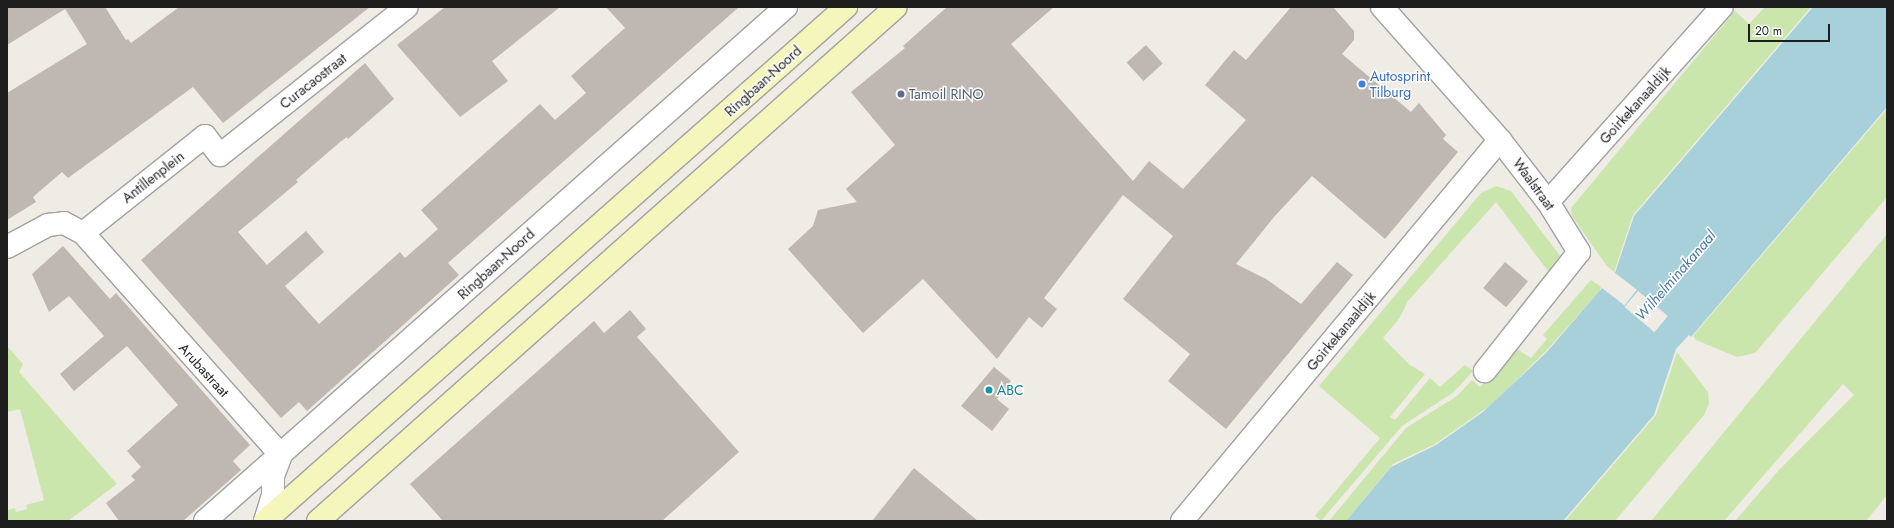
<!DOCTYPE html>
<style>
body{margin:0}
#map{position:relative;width:1894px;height:528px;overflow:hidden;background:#efebe5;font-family:Jost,sans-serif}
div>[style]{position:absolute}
.grass>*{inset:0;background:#cae6ad}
.water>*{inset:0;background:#a7d0da}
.pier>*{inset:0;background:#efebe5;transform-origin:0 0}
.building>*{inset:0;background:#bfb7b1;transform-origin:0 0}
.roads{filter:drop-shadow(1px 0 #a2a2a2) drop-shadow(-1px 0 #a2a2a2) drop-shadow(0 1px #a2a2a2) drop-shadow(0 -1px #a2a2a2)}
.street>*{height:22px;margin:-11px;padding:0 11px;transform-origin:11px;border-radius:11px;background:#fff}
.secondary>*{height:22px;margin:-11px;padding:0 11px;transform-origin:11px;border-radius:11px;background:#f4f6bb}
.dots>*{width:11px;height:11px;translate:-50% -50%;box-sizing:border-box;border:2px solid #fff;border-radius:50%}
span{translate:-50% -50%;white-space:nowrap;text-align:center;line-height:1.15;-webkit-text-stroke:3px #fff;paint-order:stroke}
.shop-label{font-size:14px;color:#366cbe}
.left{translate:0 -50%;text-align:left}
.street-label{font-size:14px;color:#1e1e1e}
.service-label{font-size:14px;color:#4e5e75}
.culture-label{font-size:14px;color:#0d838f}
.water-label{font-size:15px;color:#4c79a1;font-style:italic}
.frame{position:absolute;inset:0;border:8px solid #1e1e1e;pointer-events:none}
.scale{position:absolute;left:1748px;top:24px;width:82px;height:18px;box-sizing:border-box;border:2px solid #1e1e1e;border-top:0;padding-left:5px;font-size:12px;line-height:14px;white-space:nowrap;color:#1e1e1e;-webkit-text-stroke:3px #fff;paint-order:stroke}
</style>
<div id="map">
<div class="grass">
<div style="clip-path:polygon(1765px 7px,1811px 7px,1633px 215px,1614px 272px,1606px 265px,1572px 216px,1571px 208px,1735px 11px,1749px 24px)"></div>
<div style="clip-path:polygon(1887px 109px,1887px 197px,1755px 353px,1737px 357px,1696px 340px,1693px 336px)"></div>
<div style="clip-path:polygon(1496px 186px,1511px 191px,1561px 257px,1522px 316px,1516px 311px,1548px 271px,1496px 202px,1408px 301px,1399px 319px,1383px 338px,1410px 365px,1425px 374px,1390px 417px,1395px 420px,1430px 378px,1440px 387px,1465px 365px,1473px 371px,1454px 392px,1402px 426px,1321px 521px,1315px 516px,1380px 438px,1319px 386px,1481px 193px)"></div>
<div style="clip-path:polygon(1887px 234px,1887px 495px,1866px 521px,1735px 521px,1779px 470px,1854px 395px,1843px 384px,1724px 521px,1651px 521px)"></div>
<div style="clip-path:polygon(1591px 280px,1601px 287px,1599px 292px,1545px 352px,1491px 405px,1435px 444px,1393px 464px,1346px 521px,1329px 521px,1406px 428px,1457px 396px,1472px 380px,1480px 387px,1514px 347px,1531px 358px,1547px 339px,1543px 335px)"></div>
<div style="clip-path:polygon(7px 346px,23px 364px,19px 372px,117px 484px,68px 521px,7px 521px,7px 510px,15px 508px,16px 512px,27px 509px,26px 505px,44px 500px,20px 409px,7px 412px)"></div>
<div style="clip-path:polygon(1677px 352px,1708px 392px,1709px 404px,1704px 415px,1615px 521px,1565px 521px,1656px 415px)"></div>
</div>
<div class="water">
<div style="clip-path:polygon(1813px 7px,1887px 7px,1887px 107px,1691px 337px,1689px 335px,1676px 349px,1654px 415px,1563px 521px,1346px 521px,1391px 467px,1436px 445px,1483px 412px,1546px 353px,1615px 273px,1634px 216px)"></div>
</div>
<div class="pier">
<div style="left:1614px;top:272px;width:29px;height:20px;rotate:38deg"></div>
<div style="left:1638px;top:291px;width:39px;height:21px;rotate:40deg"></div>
</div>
<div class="building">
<div style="clip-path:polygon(7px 7px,105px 7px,126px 40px,128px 39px,131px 43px,179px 7px,370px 7px,223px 123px,193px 87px,68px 178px,62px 172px,33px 197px,36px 202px,7px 220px,7px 93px,87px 44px,65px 9px,7px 45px)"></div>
<div style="clip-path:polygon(445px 7px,560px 7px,492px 61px,508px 81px,460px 117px,397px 45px)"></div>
<div style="clip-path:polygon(606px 7px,739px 7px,448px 263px,459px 275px,307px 411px,299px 402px,281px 418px,141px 260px,365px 63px,394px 99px,348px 139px,347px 137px,340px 142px,296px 180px,298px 182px,238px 232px,267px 265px,306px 231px,324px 252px,285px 286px,319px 324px,400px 252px,405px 258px,438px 229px,421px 210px,540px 104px,555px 120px,586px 93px,571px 76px,625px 28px)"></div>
<div style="clip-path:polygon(947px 7px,1054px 7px,1011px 44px,1133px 181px,1149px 161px,1183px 189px,1246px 120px,1205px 85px,1234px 50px,1246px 60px,1291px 7px,1333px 7px,1354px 31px,1354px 40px,1342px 54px,1411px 112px,1419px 103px,1446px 135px,1443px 139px,1458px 152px,1385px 239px,1312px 176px,1274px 217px,1236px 264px,1266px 279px,1301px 304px,1337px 262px,1353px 275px,1226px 429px,1168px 381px,1190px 354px,1123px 299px,1173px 236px,1123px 195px,1044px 298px,1057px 309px,1042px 328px,1029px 317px,997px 359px,923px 279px,863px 333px,788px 249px,813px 226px,818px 210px,857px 202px,846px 189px,895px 145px,851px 92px,905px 48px,903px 46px)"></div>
<div style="left:1146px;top:45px;width:25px;height:26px;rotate:48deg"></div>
<div style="clip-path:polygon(63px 246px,110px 299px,116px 293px,250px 445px,233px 461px,241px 470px,183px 521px,119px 521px,106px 503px,135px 480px,131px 476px,141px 467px,127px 451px,178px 405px,127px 346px,74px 391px,60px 374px,104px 336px,69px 296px,49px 312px,32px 274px)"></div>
<div style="left:1505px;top:262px;width:30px;height:34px;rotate:40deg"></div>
<div style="clip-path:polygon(630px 310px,646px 329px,637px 337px,739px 452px,662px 521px,443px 521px,410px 484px,594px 321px,604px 333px)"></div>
<div style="clip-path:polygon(994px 367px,1011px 381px,997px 399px,1009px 409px,992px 431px,961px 406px)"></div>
<div style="clip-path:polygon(914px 468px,978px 521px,872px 521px)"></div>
</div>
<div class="roads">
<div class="street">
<div style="left:1382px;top:7px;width:178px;rotate:48.4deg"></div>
<div style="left:1500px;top:140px;width:78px;rotate:52.3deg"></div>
<div style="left:1548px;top:202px;width:59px;rotate:58.2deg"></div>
<div style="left:1579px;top:252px;width:152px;rotate:128.3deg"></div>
<div style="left:1548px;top:202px;width:261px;rotate:-48.3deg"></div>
<div style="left:83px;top:233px;width:156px;rotate:-38.5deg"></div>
<div style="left:205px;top:136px;width:24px;rotate:52deg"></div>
<div style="left:220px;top:155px;width:238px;rotate:-38.4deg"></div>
<div style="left:7px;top:247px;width:47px;rotate:-28.2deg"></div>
<div style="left:48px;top:225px;width:16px;rotate:-7deg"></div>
<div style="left:64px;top:223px;width:21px;rotate:28deg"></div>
<div style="left:83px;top:233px;width:297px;rotate:48.3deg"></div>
<div style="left:281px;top:455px;width:22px;rotate:111deg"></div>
<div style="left:273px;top:476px;width:19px;rotate:90deg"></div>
<div style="left:273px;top:495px;width:27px;rotate:107deg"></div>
<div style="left:205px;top:521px;width:776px;rotate:-41.5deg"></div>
<div style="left:1182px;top:521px;width:496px;rotate:-50.2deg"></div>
</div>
<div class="secondary">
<div style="left:265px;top:521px;width:776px;rotate:-41.5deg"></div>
<div style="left:318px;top:521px;width:773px;rotate:-41.65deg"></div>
</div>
</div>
<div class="dots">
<div style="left:1362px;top:84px;background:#3f7fe0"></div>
<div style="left:901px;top:94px;background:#5c6f8a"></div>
<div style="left:989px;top:390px;background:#0f9aa8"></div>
</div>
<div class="shop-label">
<span class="left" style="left:1370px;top:84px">Autosprint<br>Tilburg</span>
</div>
<div class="street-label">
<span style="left:313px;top:81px;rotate:-38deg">Curacaostraat</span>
<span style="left:763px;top:81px;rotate:-42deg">Ringbaan-Noord</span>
<span style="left:1635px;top:105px;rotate:-48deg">Goirkekanaaldijk</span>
<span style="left:153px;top:177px;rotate:-38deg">Antillenplein</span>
<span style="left:1534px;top:184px;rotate:54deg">Waalstraat</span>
<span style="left:496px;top:264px;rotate:-42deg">Ringbaan-Noord</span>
<span style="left:1341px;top:331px;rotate:-50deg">Goirkekanaaldijk</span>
<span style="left:204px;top:370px;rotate:48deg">Arubastraat</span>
</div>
<div class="service-label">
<span class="left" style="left:909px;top:94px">Tamoil RINO</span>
</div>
<div class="culture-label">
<span class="left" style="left:997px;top:390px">ABC</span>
</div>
<div class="water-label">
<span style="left:1676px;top:276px;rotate:-49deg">Wilhelminakanaal</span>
</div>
<div class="frame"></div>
<div class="scale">20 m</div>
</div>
